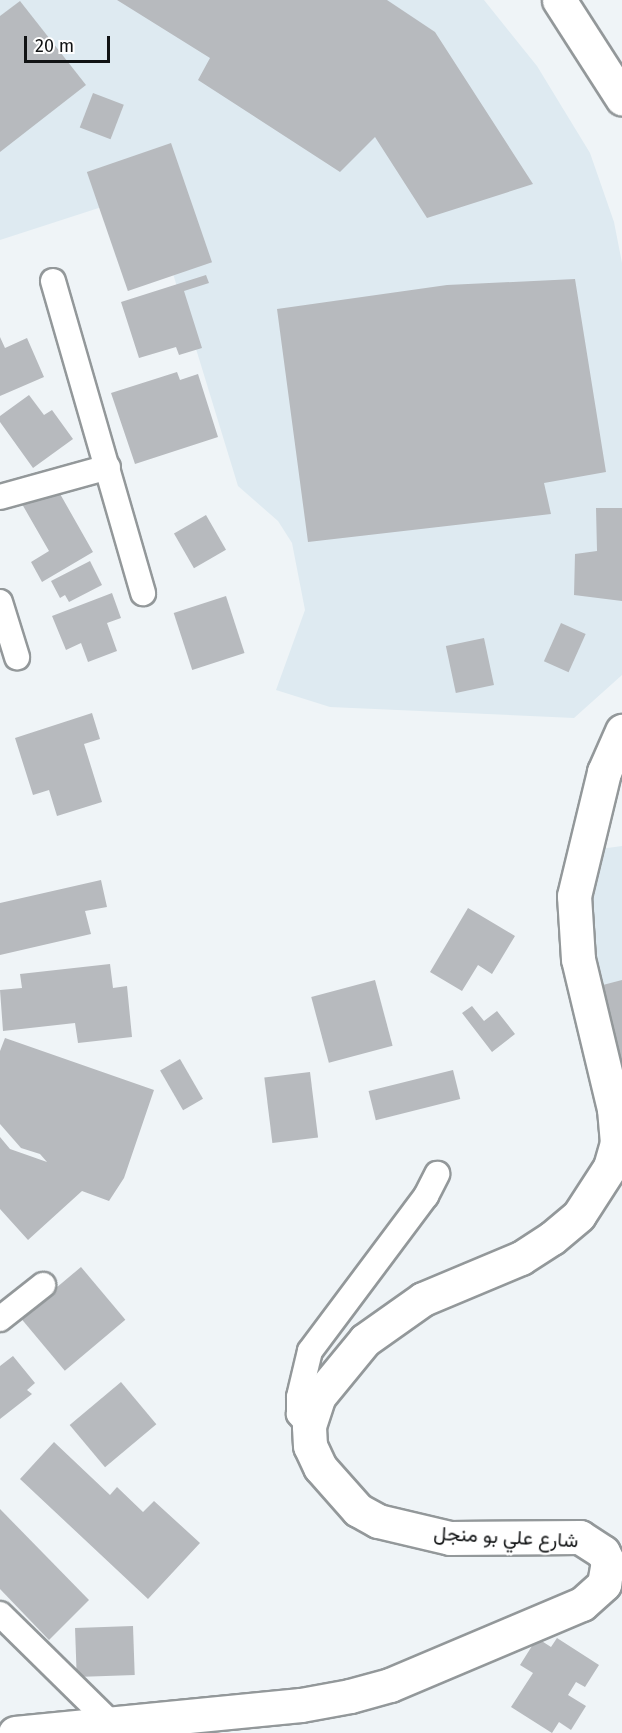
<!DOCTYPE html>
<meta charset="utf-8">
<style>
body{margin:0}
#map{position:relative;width:622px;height:1733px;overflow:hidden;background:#eff4f7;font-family:"Fira Sans",Vazirmatn,sans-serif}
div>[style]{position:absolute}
.built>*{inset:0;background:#deeaf1}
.building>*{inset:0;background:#b7babe;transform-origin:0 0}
.roads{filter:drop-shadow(2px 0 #93989a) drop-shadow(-2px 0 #93989a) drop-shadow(0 2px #93989a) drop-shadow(0 -2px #93989a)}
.street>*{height:24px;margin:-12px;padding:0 12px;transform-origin:12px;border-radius:12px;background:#fff}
.secondary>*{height:33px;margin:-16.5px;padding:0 16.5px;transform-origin:16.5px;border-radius:16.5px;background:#fff}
.primary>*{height:33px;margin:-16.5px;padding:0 16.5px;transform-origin:16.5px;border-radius:16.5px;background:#fff}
span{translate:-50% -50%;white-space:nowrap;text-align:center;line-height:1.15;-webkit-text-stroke:4.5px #fff;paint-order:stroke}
.street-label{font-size:20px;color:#111314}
.scale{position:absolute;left:24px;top:36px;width:86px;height:27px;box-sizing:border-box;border:3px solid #111314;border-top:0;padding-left:8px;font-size:18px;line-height:21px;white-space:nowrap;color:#111314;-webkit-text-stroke:4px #fff;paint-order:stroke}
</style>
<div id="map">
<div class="built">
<div style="clip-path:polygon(0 0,484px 0,537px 66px,590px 153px,614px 222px,622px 263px,622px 675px,574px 718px,330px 707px,276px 690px,305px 610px,292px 543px,278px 521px,238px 486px,148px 192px,0 240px)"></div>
<div style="clip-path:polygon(622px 846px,622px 1124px,587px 936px,600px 849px)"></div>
</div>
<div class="building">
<div style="clip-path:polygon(117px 0,387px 0,435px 32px,533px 184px,427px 218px,375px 137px,340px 172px,198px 80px,210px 58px)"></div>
<div style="clip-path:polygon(20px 1px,86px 85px,0 152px,0 16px)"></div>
<div style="left:93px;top:93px;width:33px;height:37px;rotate:21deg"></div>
<div style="left:171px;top:143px;width:126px;height:89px;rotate:71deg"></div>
<div style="clip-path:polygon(206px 275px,209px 283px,184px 291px,202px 348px,179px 355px,176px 347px,139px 358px,121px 302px)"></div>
<div style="clip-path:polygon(575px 279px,606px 472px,544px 483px,551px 514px,308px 542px,277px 309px,447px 285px)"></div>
<div style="clip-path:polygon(0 337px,5px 348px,27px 338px,44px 377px,0 396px)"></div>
<div style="clip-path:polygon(177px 372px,180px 380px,198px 374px,218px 437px,135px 464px,111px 393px)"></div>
<div style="clip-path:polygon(29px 395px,44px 415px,52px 410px,73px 439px,33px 468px,0 422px,0 416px)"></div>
<div style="clip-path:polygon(55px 485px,93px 552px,42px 582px,31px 562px,49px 551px,22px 504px)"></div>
<div style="clip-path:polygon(596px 508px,622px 508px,622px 601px,574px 595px,575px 554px,597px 551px)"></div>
<div style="left:206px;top:515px;width:40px;height:37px;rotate:60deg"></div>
<div style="clip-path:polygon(90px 561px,102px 585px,69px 602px,65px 595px,60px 598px,51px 581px)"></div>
<div style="clip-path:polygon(112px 593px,121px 618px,107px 623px,117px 651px,88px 662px,81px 643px,66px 650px,52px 616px)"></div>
<div style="left:226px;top:596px;width:60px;height:55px;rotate:72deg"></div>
<div style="left:561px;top:623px;width:27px;height:42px;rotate:24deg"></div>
<div style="left:484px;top:638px;width:48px;height:39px;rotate:78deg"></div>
<div style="clip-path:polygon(92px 713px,100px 739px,84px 744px,102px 802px,57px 816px,49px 790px,33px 795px,15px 738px)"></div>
<div style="clip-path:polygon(101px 880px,107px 907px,85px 911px,91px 934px,0 955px,0 903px)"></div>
<div style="clip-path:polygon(468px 908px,515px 936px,492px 974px,478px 965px,462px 991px,430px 972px)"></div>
<div style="clip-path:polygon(110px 964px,113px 988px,127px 986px,132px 1037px,78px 1043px,75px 1023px,3px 1031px,0 990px,22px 988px,20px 974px)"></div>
<div style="left:375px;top:980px;width:68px;height:66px;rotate:75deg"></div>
<div style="clip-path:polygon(622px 980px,622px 1064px,621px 1064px,599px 986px)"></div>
<div style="clip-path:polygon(472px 1006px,484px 1021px,497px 1011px,515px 1034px,492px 1052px,462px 1013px)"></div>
<div style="clip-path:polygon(5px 1038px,154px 1090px,124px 1178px,109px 1201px,82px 1191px,28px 1240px,0 1209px,0 1137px,10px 1149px,47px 1162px,40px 1154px,21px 1148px,0 1124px,0 1051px)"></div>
<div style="left:180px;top:1059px;width:46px;height:23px;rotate:60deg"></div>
<div style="left:453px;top:1070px;width:30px;height:87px;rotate:76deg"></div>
<div style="left:310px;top:1072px;width:66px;height:46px;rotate:83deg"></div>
<div style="left:81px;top:1267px;width:69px;height:79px;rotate:50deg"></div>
<div style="clip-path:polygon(13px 1356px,35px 1383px,27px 1390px,32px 1394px,0 1419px,0 1366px)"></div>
<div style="left:121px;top:1382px;width:55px;height:67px;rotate:50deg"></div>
<div style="clip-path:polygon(54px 1442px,110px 1495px,117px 1487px,143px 1512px,154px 1501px,200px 1543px,148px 1599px,20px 1479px)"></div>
<div style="clip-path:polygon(0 1509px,89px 1600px,49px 1640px,0 1589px)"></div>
<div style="left:133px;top:1626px;width:49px;height:58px;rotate:88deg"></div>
<div style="clip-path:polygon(537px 1638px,551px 1647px,557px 1638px,599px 1665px,585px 1687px,576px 1682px,568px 1695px,586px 1706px,571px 1730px,559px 1722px,552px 1733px,511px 1707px,533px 1673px,520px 1665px)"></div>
</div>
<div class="roads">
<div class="street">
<div style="left:53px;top:281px;width:325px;rotate:73.9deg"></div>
<div style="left:0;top:497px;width:112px;rotate:-15.5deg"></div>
<div style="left:0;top:602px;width:58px;rotate:72.8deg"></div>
<div style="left:0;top:1319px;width:55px;rotate:-38.3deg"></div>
<div style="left:309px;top:1426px;width:16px;rotate:-130deg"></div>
<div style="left:299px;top:1414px;width:17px;rotate:-90deg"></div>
<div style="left:299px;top:1397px;width:47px;rotate:-76.6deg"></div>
<div style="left:310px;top:1351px;width:194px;rotate:-53.2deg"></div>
<div style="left:426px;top:1196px;width:25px;rotate:-63deg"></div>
<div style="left:0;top:1614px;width:158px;rotate:44.5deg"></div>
</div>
<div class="secondary">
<div style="left:15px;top:1733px;width:287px;rotate:-5.6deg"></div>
<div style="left:301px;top:1705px;width:50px;rotate:-10.4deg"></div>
<div style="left:350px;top:1696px;width:41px;rotate:-15.4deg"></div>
<div style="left:390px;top:1685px;width:208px;rotate:-22.9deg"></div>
<div style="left:582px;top:1604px;width:30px;rotate:-42deg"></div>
<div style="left:604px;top:1584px;width:22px;rotate:-80deg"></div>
<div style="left:608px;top:1562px;width:11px;rotate:-117deg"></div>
<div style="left:603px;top:1552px;width:27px;rotate:-147deg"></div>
<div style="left:580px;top:1537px;width:130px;rotate:179.6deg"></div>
<div style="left:450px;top:1538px;width:74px;rotate:-166.7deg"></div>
<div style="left:378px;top:1521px;width:23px;rotate:-151deg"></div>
<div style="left:358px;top:1510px;width:57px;rotate:-131.5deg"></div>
<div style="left:320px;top:1467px;width:23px;rotate:-115deg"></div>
<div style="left:310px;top:1446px;width:20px;rotate:-93deg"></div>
<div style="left:309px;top:1426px;width:32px;rotate:-72deg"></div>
<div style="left:319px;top:1396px;width:72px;rotate:-50.6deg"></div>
<div style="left:365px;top:1340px;width:71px;rotate:-35.3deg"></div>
<div style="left:423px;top:1299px;width:106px;rotate:-22.7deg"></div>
<div style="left:521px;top:1258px;width:37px;rotate:-33deg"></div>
<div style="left:552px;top:1238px;width:35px;rotate:-40deg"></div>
<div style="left:579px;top:1215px;width:57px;rotate:-57.1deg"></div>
<div style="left:610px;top:1167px;width:25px;rotate:-74deg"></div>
<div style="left:617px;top:1143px;width:34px;rotate:-95deg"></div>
<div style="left:614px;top:1109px;width:154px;rotate:-103.5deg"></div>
<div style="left:578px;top:959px;width:63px;rotate:-93.6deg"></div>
<div style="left:574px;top:896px;width:128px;rotate:-76.4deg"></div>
<div style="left:604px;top:772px;width:45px;rotate:-66.3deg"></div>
</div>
<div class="primary">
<div style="left:559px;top:0;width:117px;rotate:57.3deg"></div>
</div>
</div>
<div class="street-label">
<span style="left:506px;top:1537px;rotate:3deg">شارع علي بو منجل</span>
</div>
<div class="scale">20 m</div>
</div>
